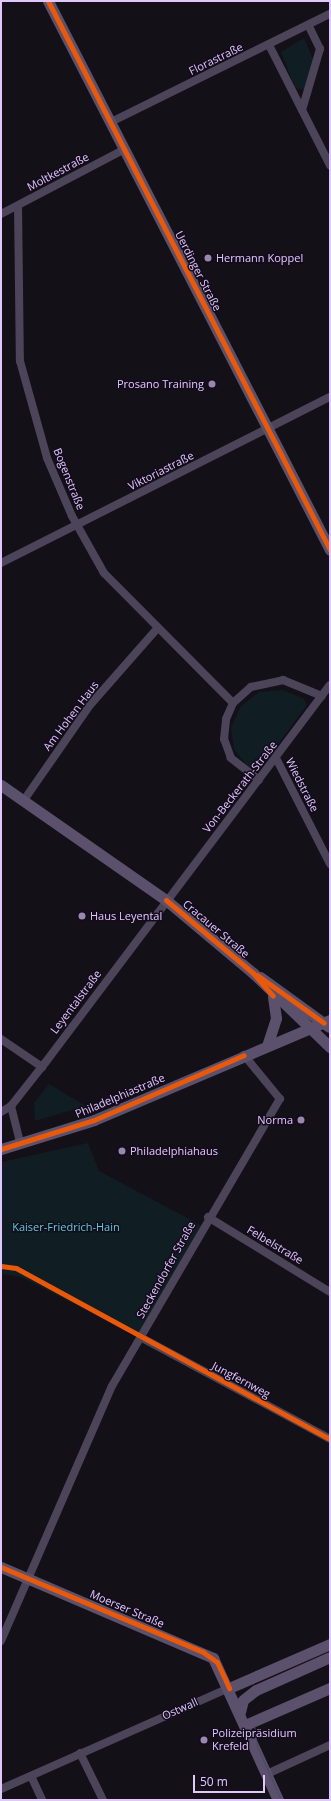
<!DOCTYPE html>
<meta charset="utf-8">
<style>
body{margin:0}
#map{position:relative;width:331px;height:1801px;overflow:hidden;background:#141018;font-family:"Open Sans",sans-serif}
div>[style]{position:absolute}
.green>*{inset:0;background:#101d23}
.street>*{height:8px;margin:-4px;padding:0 4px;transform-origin:4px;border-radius:4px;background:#4c4459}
.secondary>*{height:11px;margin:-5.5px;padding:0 5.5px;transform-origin:5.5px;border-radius:5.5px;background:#5b516c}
.tram>*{height:1px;margin:-0.5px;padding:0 0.5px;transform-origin:0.5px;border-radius:0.5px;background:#464d63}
.cycleway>*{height:5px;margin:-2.5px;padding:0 2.5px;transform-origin:2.5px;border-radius:2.5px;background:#e8590c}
.dots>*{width:11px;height:11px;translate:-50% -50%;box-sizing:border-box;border:2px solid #140c1c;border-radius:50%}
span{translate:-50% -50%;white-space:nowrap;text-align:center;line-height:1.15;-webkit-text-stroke:3px #140c1c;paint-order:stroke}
.street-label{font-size:11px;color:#e0c8fd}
.poi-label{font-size:11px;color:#e0c8fd}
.left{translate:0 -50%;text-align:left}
.right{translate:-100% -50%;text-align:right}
.park-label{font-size:11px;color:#59cfd9}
.frame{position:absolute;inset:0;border:2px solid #e0c8fd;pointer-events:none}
.scale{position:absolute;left:193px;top:1775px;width:72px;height:18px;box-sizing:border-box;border:2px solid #e0c8fd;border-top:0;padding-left:5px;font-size:12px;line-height:14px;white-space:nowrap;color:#e0c8fd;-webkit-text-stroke:3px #140c1c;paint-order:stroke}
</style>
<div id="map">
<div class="green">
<div style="clip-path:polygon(304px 38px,313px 59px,305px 90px,295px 88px,281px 52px)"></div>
<div style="clip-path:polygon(282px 690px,303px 698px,307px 705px,261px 767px,256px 770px,248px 767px,234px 749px,231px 727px,241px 706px,259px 692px)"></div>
<div style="clip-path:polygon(49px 1084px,86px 1106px,35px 1121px,34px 1103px)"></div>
<div style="clip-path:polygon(88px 1143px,99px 1171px,206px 1228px,142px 1338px,21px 1277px,1px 1274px,1px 1162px)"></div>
</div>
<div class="street">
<div style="left:269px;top:45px;width:135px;rotate:63.1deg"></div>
<div style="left:302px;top:110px;width:64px;rotate:-73.6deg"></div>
<div style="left:320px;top:49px;width:25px;rotate:-116deg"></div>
<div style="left:111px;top:122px;width:244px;rotate:-26.3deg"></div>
<div style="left:18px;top:206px;width:155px;rotate:89.3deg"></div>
<div style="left:20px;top:361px;width:101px;rotate:74.4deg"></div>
<div style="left:47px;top:458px;width:63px;rotate:66.7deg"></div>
<div style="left:72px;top:516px;width:65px;rotate:60.7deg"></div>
<div style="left:104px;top:573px;width:183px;rotate:45.2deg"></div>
<div style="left:1px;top:214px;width:140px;rotate:-27.7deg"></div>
<div style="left:1px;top:563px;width:369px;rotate:-26.8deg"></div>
<div style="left:276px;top:758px;width:119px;rotate:63deg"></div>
<div style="left:259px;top:780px;width:36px;rotate:-142deg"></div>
<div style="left:231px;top:758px;width:20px;rotate:-110deg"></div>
<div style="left:224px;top:739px;width:20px;rotate:-84deg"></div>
<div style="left:226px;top:719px;width:17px;rotate:-66deg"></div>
<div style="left:233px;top:703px;width:24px;rotate:-42deg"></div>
<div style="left:251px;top:687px;width:33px;rotate:-12deg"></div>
<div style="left:283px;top:680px;width:42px;rotate:22.3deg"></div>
<div style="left:24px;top:800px;width:116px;rotate:-55.2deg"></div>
<div style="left:90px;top:705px;width:100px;rotate:-48.7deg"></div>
<div style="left:1px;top:1039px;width:50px;rotate:34.3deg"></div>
<div style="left:11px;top:1106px;width:38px;rotate:76deg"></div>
<div style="left:1px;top:1112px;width:12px;rotate:-31deg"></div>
<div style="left:11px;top:1106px;width:55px;rotate:-51.7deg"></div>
<div style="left:45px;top:1063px;width:473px;rotate:-53deg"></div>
<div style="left:208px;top:1217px;width:143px;rotate:31.6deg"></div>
<div style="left:142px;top:1338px;width:213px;rotate:28.2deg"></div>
<div style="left:1px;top:1641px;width:278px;rotate:-66.5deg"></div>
<div style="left:112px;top:1386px;width:333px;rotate:-59.7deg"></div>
<div style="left:280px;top:1099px;width:57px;rotate:-129.3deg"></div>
<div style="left:80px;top:1753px;width:52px;rotate:63.9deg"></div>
<div style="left:267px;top:1774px;width:69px;rotate:-24.7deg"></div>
<div style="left:31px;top:1776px;width:26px;rotate:65deg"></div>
<div style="left:1px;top:1789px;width:249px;rotate:-23.9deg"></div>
</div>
<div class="secondary">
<div style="left:48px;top:1px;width:617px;rotate:62.81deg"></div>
<div style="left:1px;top:785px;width:201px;rotate:34.9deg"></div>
<div style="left:166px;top:900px;width:114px;rotate:40deg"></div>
<div style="left:253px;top:973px;width:107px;rotate:43.9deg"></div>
<div style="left:260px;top:977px;width:85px;rotate:35.9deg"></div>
<div style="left:267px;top:1046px;width:29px;rotate:-72deg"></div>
<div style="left:276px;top:1018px;width:22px;rotate:-98deg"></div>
<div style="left:1px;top:1149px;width:97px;rotate:-17.3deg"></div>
<div style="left:94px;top:1120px;width:256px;rotate:-23deg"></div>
<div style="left:1px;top:1567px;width:231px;rotate:23.2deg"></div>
<div style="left:213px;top:1658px;width:156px;rotate:65.4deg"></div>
<div style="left:229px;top:1688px;width:110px;rotate:-23.5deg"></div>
<div style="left:240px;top:1712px;width:12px;rotate:-76deg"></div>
<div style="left:243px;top:1700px;width:16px;rotate:-38deg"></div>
<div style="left:256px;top:1690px;width:81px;rotate:-24deg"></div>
<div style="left:245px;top:1725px;width:93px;rotate:-23.5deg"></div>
</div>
<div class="tram">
<div style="left:47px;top:1px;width:622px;rotate:62.94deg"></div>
<div style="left:254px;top:1725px;width:21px;rotate:82deg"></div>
<div style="left:257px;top:1746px;width:59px;rotate:66deg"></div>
</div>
<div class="cycleway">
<div style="left:48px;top:1px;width:617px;rotate:62.81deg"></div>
<div style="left:166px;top:900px;width:114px;rotate:40deg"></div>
<div style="left:253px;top:973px;width:30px;rotate:49deg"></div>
<div style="left:257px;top:975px;width:82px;rotate:35.6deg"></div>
<div style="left:1px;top:1149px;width:97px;rotate:-17.3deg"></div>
<div style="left:94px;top:1120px;width:163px;rotate:-23.4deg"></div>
<div style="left:1px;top:1266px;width:15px;rotate:8deg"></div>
<div style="left:16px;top:1268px;width:358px;rotate:28.6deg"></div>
<div style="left:1px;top:1567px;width:219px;rotate:22.8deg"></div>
<div style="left:203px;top:1652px;width:17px;rotate:36deg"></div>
<div style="left:217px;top:1662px;width:29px;rotate:65deg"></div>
</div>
<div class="dots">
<div style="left:208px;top:258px;background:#9988ad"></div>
<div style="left:212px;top:384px;background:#9988ad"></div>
<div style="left:82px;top:916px;background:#9988ad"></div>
<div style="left:301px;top:1120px;background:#9988ad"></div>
<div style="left:122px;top:1151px;background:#9988ad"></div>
<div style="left:204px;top:1740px;background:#9988ad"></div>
</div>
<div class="street-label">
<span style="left:216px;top:59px;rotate:-26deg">Florastraße</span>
<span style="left:58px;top:172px;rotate:-28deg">Moltkestraße</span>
<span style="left:198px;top:271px;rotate:63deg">Uerdinger Straße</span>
<span style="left:161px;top:471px;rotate:-27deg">Viktoriastraße</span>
<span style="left:69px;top:479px;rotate:68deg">Bogenstraße</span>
<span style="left:71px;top:716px;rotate:-53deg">Am Hohen Haus</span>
<span style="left:302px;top:785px;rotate:63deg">Wiedstraße</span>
<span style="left:240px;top:787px;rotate:-52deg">Von-Beckerath-Straße</span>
<span style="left:216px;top:929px;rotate:40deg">Cracauer Straße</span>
<span style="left:76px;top:1002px;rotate:-53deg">Leyentalstraße</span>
<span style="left:120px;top:1096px;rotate:-23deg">Philadelphiastraße</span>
<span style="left:275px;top:1245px;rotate:31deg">Felbelstraße</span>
<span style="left:166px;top:1270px;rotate:-61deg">Steckendorfer Straße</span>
<span style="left:241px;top:1380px;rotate:28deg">Jungfernweg</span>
<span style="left:127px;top:1609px;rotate:23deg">Moerser Straße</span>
<span style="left:180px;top:1709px;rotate:-24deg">Ostwall</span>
</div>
<div class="poi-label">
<span class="left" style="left:216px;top:258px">Hermann Koppel</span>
<span class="right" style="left:204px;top:384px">Prosano Training</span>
<span class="left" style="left:90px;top:916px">Haus Leyental</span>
<span class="right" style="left:293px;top:1120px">Norma</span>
<span class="left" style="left:130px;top:1151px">Philadelphiahaus</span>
<span class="left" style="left:212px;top:1740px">Polizeipräsidium<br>Krefeld</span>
</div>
<div class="park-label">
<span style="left:66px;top:1227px">Kaiser-Friedrich-Hain</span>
</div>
<div class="frame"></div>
<div class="scale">50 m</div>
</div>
